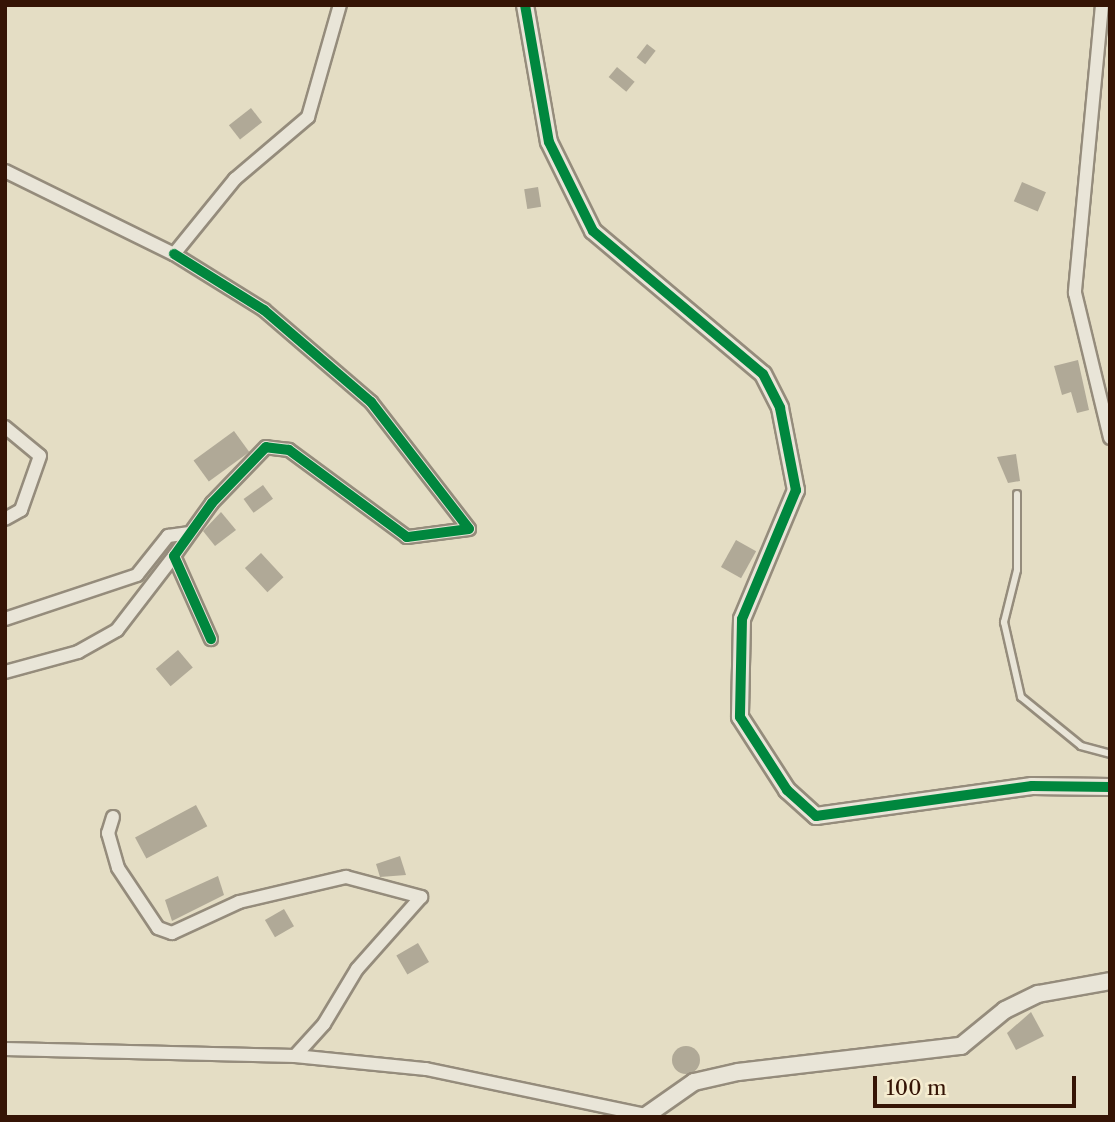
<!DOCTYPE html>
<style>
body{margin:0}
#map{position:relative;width:1115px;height:1122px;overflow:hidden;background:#e4ddc4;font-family:"Libre Caslon Text",serif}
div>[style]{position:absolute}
.building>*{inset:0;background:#b0a997;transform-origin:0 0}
.round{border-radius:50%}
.roads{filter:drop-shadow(2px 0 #958c7c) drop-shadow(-2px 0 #958c7c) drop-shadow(0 2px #958c7c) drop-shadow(0 -2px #958c7c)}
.service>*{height:6px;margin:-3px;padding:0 3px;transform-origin:3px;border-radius:3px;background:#e9e5d8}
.minor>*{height:12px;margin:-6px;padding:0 6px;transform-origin:6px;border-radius:6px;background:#e9e5d8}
.tertiary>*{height:16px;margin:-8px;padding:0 8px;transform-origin:8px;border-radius:8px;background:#e9e5d8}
.cycleway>*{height:10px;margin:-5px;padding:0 5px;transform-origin:5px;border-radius:5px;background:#00873e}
span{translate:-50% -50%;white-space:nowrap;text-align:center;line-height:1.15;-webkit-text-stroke:5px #f6edd0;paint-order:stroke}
.frame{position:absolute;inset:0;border:7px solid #351405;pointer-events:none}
.scale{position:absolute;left:873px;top:1076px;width:203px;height:32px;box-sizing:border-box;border:4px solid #351405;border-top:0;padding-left:9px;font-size:21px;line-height:24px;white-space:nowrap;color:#351405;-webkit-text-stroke:5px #f6edd0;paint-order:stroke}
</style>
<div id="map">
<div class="building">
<div style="left:647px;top:44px;width:11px;height:17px;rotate:38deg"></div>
<div style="left:617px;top:67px;width:23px;height:13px;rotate:40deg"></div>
<div style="left:251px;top:108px;width:18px;height:28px;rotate:52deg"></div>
<div style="left:1022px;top:182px;width:26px;height:21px;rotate:23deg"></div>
<div style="left:538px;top:187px;width:20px;height:14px;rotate:81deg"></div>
<div style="clip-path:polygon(1078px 360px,1089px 410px,1077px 413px,1071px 392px,1062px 395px,1054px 366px)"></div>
<div style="left:234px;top:431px;width:26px;height:50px;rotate:54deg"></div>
<div style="clip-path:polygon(1016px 454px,1020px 481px,1008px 483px,997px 457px)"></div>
<div style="left:263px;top:485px;width:17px;height:24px;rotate:54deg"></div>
<div style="clip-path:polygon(221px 512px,236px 530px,215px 546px,203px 531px)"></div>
<div style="left:736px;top:540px;width:23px;height:31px;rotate:29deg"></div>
<div style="left:261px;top:553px;width:33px;height:22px;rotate:47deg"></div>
<div style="left:178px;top:650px;width:23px;height:29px;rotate:50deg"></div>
<div style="left:196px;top:805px;width:24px;height:69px;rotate:62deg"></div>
<div style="clip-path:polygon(400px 856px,406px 875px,380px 877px,376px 864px)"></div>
<div style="clip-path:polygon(218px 876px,224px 895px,172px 921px,165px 900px)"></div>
<div style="left:284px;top:909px;width:20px;height:22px;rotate:60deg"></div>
<div style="left:418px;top:943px;width:22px;height:25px;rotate:60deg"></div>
<div style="clip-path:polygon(1031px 1012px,1044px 1036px,1016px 1050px,1007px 1033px)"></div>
<div class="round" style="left:672px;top:1046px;width:28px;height:28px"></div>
</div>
<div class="roads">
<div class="service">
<div style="left:1017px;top:494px;width:76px;rotate:90deg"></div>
<div style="left:1017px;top:570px;width:54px;rotate:104deg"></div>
<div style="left:1004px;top:622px;width:77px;rotate:77.2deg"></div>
<div style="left:1021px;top:697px;width:77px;rotate:39.2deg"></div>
<div style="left:1081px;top:746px;width:30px;rotate:15deg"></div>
</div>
<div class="minor">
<div style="left:1102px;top:5px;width:289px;rotate:95.4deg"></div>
<div style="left:1075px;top:293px;width:149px;rotate:76.4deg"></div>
<div style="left:5px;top:171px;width:188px;rotate:26.2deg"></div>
<div style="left:174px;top:254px;width:97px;rotate:-50.9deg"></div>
<div style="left:235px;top:179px;width:96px;rotate:-40.3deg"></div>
<div style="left:308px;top:117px;width:116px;rotate:-74.1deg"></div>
<div style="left:174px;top:254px;width:106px;rotate:31.9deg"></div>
<div style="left:264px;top:310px;width:141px;rotate:40.7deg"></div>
<div style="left:371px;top:402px;width:160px;rotate:52.3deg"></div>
<div style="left:469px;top:529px;width:63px;rotate:172.6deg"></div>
<div style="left:407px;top:537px;width:147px;rotate:-143.6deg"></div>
<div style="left:289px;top:450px;width:23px;rotate:-173deg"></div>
<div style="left:266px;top:447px;width:78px;rotate:134deg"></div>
<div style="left:212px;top:503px;width:65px;rotate:125.6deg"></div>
<div style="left:174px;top:556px;width:91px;rotate:66deg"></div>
<div style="left:5px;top:427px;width:45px;rotate:39.6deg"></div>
<div style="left:40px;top:456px;width:57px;rotate:109.4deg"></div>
<div style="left:21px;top:510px;width:18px;rotate:151deg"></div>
<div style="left:5px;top:619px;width:139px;rotate:-18.4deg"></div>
<div style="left:137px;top:575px;width:50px;rotate:-51.5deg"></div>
<div style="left:168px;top:536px;width:22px;rotate:-8deg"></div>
<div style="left:5px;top:672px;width:76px;rotate:-15.3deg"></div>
<div style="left:78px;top:652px;width:45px;rotate:-29.4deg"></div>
<div style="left:117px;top:630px;width:93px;rotate:-52.4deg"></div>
<div style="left:113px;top:817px;width:17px;rotate:107deg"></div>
<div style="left:108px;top:833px;width:36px;rotate:74deg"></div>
<div style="left:118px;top:868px;width:72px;rotate:56.3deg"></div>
<div style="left:158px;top:928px;width:15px;rotate:20deg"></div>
<div style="left:172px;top:933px;width:74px;rotate:-24.8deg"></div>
<div style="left:239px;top:902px;width:110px;rotate:-13.2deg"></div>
<div style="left:346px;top:877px;width:78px;rotate:14.9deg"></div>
<div style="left:421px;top:897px;width:96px;rotate:131.6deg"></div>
<div style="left:357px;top:969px;width:64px;rotate:121deg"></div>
<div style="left:324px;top:1024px;width:43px;rotate:132.2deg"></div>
<div style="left:5px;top:1049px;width:290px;rotate:1.4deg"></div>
<div style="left:295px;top:1056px;width:132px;rotate:5.7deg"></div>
<div style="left:426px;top:1069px;width:225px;rotate:11.8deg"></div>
</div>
<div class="tertiary">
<div style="left:525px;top:5px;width:139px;rotate:80.1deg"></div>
<div style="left:549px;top:142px;width:99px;rotate:63.7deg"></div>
<div style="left:593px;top:231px;width:222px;rotate:40.1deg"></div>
<div style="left:763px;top:374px;width:38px;rotate:63deg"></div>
<div style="left:780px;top:408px;width:84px;rotate:79deg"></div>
<div style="left:796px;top:490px;width:140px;rotate:112.7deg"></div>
<div style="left:742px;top:619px;width:98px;rotate:91.2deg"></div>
<div style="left:740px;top:717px;width:87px;rotate:57.2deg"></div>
<div style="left:787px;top:790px;width:39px;rotate:42deg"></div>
<div style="left:816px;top:816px;width:218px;rotate:-7.9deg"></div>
<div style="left:1032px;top:786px;width:78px;rotate:0.7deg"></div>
<div style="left:644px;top:1117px;width:61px;rotate:-35deg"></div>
<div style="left:694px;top:1082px;width:45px;rotate:-12.8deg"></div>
<div style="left:738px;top:1072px;width:225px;rotate:-6.7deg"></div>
<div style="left:961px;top:1046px;width:57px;rotate:-39.3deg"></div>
<div style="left:1005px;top:1010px;width:37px;rotate:-26deg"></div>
<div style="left:1038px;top:994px;width:73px;rotate:-10.2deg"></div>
</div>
</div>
<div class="cycleway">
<div style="left:525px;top:5px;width:139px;rotate:80.1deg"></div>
<div style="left:549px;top:142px;width:99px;rotate:63.7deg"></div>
<div style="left:593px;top:231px;width:222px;rotate:40.1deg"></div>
<div style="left:763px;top:374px;width:38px;rotate:63deg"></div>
<div style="left:780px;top:408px;width:84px;rotate:79deg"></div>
<div style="left:796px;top:490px;width:140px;rotate:112.7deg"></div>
<div style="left:742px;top:619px;width:98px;rotate:91.2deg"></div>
<div style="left:740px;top:717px;width:87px;rotate:57.2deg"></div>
<div style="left:787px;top:790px;width:39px;rotate:42deg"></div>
<div style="left:816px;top:816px;width:218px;rotate:-7.9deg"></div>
<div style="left:1032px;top:786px;width:78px;rotate:0.7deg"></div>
<div style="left:174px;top:254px;width:106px;rotate:31.9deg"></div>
<div style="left:264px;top:310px;width:141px;rotate:40.7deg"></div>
<div style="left:371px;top:402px;width:160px;rotate:52.3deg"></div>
<div style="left:469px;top:529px;width:63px;rotate:172.6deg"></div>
<div style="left:407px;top:537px;width:147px;rotate:-143.6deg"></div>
<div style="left:289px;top:450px;width:23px;rotate:-173deg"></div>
<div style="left:266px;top:447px;width:78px;rotate:134deg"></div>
<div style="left:212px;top:503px;width:65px;rotate:125.6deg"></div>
<div style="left:174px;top:556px;width:91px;rotate:66deg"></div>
</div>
<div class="frame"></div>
<div class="scale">100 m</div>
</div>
